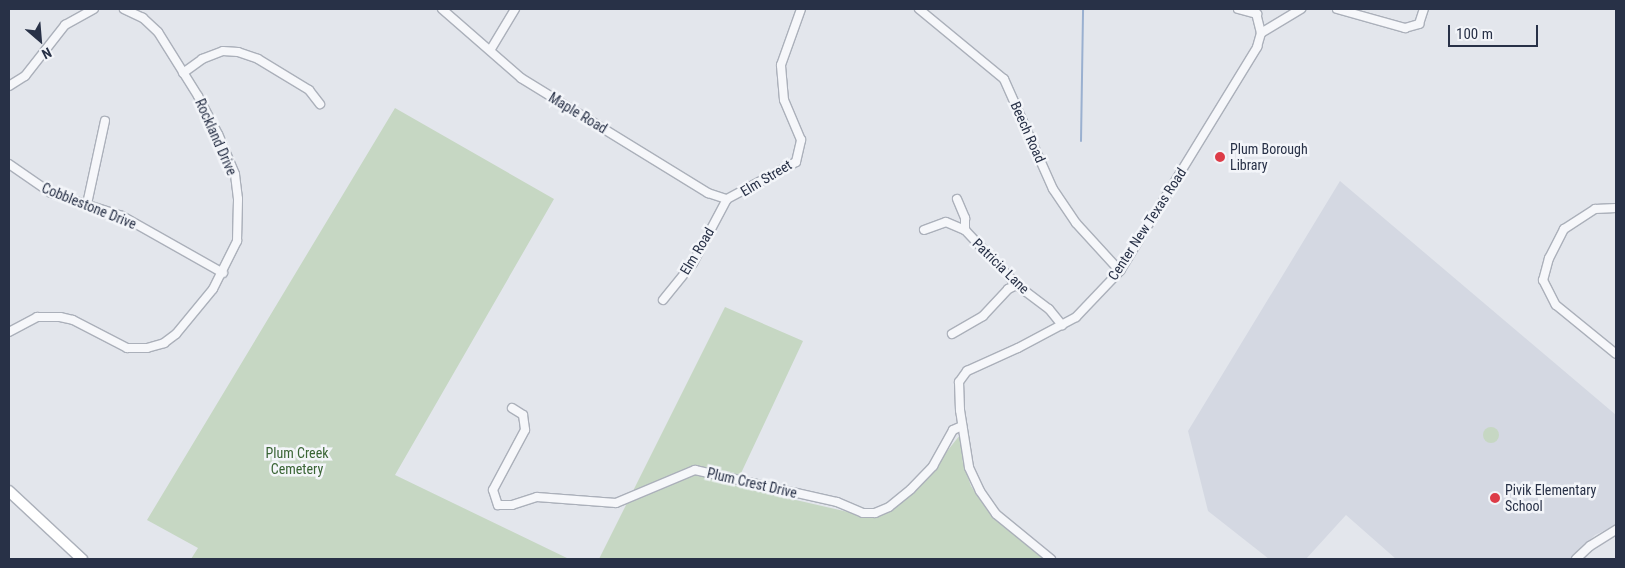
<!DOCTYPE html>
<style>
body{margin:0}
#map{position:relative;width:1625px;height:568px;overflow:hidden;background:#e3e6ec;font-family:"Roboto Condensed",sans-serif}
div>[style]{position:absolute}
.built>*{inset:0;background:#d4d8e2}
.green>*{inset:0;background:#c6d7c3}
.round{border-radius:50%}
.stream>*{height:2px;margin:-1px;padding:0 1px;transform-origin:1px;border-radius:1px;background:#9ab0d0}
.roads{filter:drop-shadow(1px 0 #abb0ba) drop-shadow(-1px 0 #abb0ba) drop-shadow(0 1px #abb0ba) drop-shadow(0 -1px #abb0ba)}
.minor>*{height:8px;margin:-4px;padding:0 4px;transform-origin:4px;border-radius:4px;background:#f6f7fa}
.major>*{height:10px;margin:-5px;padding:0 5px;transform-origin:5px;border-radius:5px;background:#fff}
.dots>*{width:14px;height:14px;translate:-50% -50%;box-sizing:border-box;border:2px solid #f3f5f9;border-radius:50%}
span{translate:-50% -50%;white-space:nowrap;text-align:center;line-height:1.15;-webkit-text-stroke:5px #f3f5f9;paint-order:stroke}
.street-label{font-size:14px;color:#283147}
.poi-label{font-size:14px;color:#283147}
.left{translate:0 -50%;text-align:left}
.park-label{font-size:14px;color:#396434}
.frame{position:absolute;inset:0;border:10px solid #283147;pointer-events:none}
.north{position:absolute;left:15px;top:15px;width:50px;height:50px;-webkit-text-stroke:4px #f3f5f9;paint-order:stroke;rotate:153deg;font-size:14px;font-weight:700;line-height:20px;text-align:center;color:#283147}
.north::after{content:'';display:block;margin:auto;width:18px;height:22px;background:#283147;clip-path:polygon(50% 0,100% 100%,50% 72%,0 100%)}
.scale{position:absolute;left:1448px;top:25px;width:90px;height:22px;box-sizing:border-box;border:2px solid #283147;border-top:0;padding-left:6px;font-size:15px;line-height:18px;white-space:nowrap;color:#283147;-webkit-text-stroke:4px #f3f5f9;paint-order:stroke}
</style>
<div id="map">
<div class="built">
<div style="clip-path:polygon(1340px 181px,1616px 415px,1616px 525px,1595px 535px,1571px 559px,1396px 559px,1346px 515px,1306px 559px,1269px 559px,1208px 511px,1188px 431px)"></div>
</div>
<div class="green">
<div style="clip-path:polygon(395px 108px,554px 199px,395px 475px,569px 559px,191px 559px,198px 548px,147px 520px)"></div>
<div style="clip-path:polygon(725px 307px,803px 341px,735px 486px,870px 517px,882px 514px,928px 475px,960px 435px,963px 463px,971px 486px,987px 510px,1046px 559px,599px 559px)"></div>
<div class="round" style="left:1483px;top:427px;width:16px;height:16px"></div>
</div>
<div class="stream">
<div style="left:1081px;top:141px;width:132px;rotate:-89.1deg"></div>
</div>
<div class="roads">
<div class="minor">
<div style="left:442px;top:9px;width:105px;rotate:41.1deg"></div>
<div style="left:521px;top:78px;width:220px;rotate:31.6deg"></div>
<div style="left:708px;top:193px;width:20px;rotate:18deg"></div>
<div style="left:727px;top:199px;width:78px;rotate:-28.2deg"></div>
<div style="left:796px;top:162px;width:23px;rotate:-77deg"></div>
<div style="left:801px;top:140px;width:43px;rotate:-113deg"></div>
<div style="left:784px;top:100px;width:35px;rotate:-95deg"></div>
<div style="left:781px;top:65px;width:59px;rotate:-70.3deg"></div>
<div style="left:919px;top:9px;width:110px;rotate:39.5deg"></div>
<div style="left:1004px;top:79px;width:120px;rotate:66deg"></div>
<div style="left:1053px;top:189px;width:41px;rotate:55.9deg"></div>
<div style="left:1076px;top:223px;width:65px;rotate:47.5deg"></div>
<div style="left:1238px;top:9px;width:20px;rotate:15deg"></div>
<div style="left:1337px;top:9px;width:71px;rotate:15.6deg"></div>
<div style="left:1405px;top:28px;width:15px;rotate:-16deg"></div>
<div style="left:1419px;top:24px;width:16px;rotate:-72deg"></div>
<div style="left:1261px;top:33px;width:47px;rotate:-31deg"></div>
<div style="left:491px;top:49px;width:47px;rotate:-59deg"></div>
<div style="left:183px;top:73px;width:24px;rotate:-36deg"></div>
<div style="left:202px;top:59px;width:22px;rotate:-21deg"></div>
<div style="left:223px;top:51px;width:15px;rotate:4deg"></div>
<div style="left:238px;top:52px;width:21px;rotate:19deg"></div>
<div style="left:258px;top:59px;width:60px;rotate:31.3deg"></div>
<div style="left:309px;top:90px;width:18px;rotate:52deg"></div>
<div style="left:9px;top:86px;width:19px;rotate:-32deg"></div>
<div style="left:25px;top:76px;width:65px;rotate:-51.9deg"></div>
<div style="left:65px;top:25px;width:33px;rotate:-29deg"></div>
<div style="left:9px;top:164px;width:51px;rotate:34.6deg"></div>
<div style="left:51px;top:193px;width:75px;rotate:17.9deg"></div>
<div style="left:122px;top:216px;width:116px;rotate:29.4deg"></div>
<div style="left:957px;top:199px;width:21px;rotate:67deg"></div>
<div style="left:965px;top:218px;width:12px;rotate:90deg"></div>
<div style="left:965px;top:230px;width:76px;rotate:46.6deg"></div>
<div style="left:1017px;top:285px;width:40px;rotate:37deg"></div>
<div style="left:1049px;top:309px;width:21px;rotate:51deg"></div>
<div style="left:87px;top:204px;width:85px;rotate:-77.8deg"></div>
<div style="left:1616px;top:208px;width:21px;rotate:177deg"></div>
<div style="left:1595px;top:209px;width:37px;rotate:147deg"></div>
<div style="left:1564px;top:229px;width:33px;rotate:117deg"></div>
<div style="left:1549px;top:258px;width:23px;rotate:105deg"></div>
<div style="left:1543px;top:280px;width:28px;rotate:63deg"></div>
<div style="left:1556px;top:305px;width:77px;rotate:39.2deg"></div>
<div style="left:924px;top:230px;width:23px;rotate:-20deg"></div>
<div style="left:946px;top:222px;width:21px;rotate:23deg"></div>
<div style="left:663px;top:300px;width:48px;rotate:-51deg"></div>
<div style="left:693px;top:263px;width:72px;rotate:-62deg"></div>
<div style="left:9px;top:332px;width:32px;rotate:-28deg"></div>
<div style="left:37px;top:317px;width:23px"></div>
<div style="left:60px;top:317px;width:13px;rotate:13deg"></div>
<div style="left:73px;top:320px;width:61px;rotate:27.4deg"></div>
<div style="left:127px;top:348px;width:20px"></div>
<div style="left:147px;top:348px;width:18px;rotate:-16deg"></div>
<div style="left:164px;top:343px;width:15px;rotate:-37deg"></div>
<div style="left:176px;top:334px;width:58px;rotate:-50.6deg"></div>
<div style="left:213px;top:289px;width:54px;rotate:-63.4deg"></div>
<div style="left:237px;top:241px;width:42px;rotate:-88.6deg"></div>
<div style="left:238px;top:199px;width:25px;rotate:-97deg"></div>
<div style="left:235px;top:174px;width:43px;rotate:-113deg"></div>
<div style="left:218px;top:134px;width:43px;rotate:-117.8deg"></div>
<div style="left:198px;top:96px;width:75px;rotate:-122deg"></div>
<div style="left:158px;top:32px;width:21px;rotate:-137deg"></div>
<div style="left:143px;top:18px;width:21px;rotate:-155deg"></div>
<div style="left:952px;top:334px;width:36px;rotate:-30deg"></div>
<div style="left:983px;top:316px;width:37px;rotate:-47deg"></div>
<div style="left:1008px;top:289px;width:10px;rotate:-24deg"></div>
<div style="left:512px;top:408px;width:13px;rotate:32deg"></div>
<div style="left:523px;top:415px;width:15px;rotate:82deg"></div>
<div style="left:525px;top:430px;width:68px;rotate:118.1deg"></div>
<div style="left:493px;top:490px;width:16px;rotate:72deg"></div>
<div style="left:498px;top:505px;width:14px"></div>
<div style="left:512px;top:505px;width:26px;rotate:-18deg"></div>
<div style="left:537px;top:497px;width:79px;rotate:4.3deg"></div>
<div style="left:616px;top:503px;width:86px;rotate:-22.7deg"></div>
<div style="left:695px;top:470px;width:146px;rotate:12.7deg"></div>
<div style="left:837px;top:502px;width:28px;rotate:23deg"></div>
<div style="left:863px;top:513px;width:12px"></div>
<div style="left:875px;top:513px;width:15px;rotate:-23deg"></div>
<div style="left:889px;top:507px;width:28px;rotate:-39deg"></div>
<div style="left:911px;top:489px;width:32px;rotate:-46deg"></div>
<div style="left:933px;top:466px;width:41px;rotate:-60.9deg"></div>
<div style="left:953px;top:430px;width:10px;rotate:-24deg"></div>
<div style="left:1051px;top:559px;width:71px;rotate:-140.7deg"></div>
<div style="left:996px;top:514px;width:28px;rotate:-125deg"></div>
<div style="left:980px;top:491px;width:26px;rotate:-115deg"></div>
<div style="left:969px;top:467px;width:58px;rotate:-99deg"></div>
<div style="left:960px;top:410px;width:28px;rotate:-92deg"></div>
<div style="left:959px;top:382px;width:14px;rotate:-54deg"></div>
<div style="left:967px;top:371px;width:56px;rotate:-24.3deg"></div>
<div style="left:1018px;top:348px;width:66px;rotate:-28.1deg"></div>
<div style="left:1076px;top:317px;width:64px;rotate:-46.3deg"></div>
<div style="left:1120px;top:271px;width:263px;rotate:-58.5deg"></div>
<div style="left:1257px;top:47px;width:15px;rotate:-74deg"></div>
<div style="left:1261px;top:33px;width:25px;rotate:-104deg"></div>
<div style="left:1576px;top:559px;width:19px;rotate:-43deg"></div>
<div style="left:1590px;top:546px;width:31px;rotate:-32deg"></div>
</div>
<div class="major">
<div style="left:9px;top:491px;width:100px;rotate:43deg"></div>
</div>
</div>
<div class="dots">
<div style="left:1220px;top:157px;background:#dd3c48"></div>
<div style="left:1495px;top:498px;background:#dd3c48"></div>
</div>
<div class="street-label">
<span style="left:578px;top:113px;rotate:31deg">Maple Road</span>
<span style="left:1028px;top:132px;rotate:66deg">Beech Road</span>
<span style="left:216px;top:137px;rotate:66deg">Rockland Drive</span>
<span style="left:766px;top:178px;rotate:-31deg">Elm Street</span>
<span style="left:89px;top:206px;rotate:22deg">Cobblestone Drive</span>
<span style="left:1147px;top:224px;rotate:-57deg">Center New Texas Road</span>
<span style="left:697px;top:251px;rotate:-59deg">Elm Road</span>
<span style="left:1001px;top:266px;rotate:44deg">Patricia Lane</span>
<span style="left:752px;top:483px;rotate:13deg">Plum Crest Drive</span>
</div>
<div class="poi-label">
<span class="left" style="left:1230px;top:157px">Plum Borough<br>Library</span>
<span class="left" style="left:1505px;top:498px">Pivik Elementary<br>School</span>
</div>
<div class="park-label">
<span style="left:297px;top:461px">Plum Creek<br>Cemetery</span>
</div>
<div class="frame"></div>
<div class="north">N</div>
<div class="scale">100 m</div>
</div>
